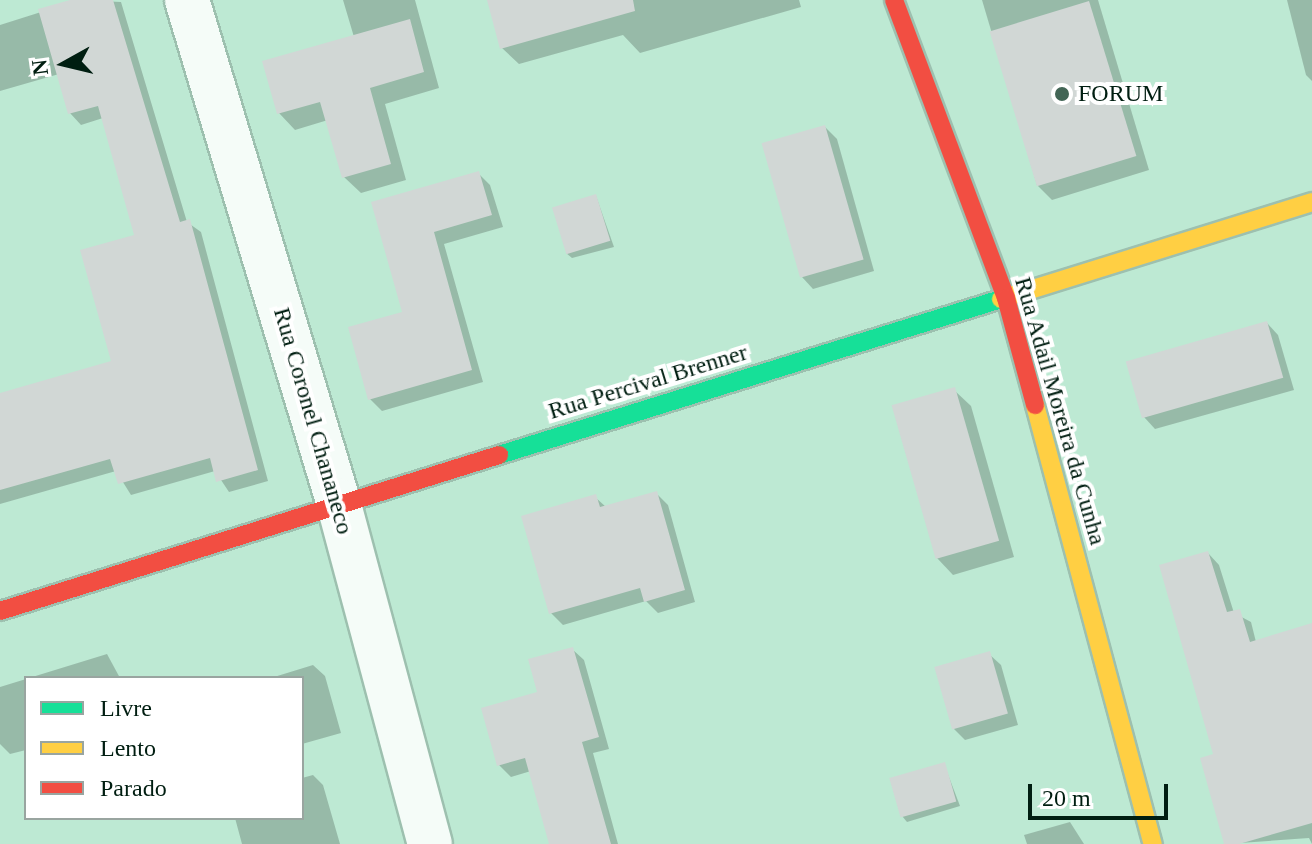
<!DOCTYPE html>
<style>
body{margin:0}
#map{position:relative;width:1312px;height:844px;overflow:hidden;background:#bde9d3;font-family:Georgia,serif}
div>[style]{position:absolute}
.shadow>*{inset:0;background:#0003}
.building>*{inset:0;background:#d1d7d5;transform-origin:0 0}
.roads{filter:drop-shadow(2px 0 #9dc0af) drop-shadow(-2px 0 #9dc0af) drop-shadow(0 2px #9dc0af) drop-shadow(0 -2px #9dc0af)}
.street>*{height:44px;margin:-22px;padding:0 22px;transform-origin:22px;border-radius:22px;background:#f5fcf8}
.fast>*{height:18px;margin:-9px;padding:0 9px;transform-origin:9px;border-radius:9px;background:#16e098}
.slow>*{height:18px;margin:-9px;padding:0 9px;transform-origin:9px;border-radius:9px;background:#ffcf43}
.jam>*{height:18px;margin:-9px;padding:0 9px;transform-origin:9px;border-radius:9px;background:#f24e42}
.dots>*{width:22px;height:22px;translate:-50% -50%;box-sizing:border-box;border:4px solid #fff;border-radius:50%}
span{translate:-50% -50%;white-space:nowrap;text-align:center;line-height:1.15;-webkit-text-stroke:8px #fff;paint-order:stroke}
.poi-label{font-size:24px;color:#001e11}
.left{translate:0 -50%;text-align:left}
.street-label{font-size:24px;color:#001e11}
.legend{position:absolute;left:24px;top:676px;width:280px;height:144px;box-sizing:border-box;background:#fff;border:2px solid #99a5a0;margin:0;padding:10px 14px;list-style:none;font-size:24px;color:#001e11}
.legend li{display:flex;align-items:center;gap:16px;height:40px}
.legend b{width:40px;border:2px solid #99a5a0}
.north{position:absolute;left:24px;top:24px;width:80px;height:80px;-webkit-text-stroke:6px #fff;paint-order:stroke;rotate:262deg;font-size:22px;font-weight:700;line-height:32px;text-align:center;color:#001e11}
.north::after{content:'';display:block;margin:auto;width:28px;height:36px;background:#001e11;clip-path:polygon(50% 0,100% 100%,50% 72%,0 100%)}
.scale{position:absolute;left:1028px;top:784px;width:140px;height:36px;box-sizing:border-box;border:4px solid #001e11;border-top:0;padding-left:10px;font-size:24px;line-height:28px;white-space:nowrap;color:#001e11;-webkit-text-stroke:6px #fff;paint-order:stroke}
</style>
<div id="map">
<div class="shadow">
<div style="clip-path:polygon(79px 0,121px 2px,187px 222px,201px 232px,268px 481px,229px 492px,215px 471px,131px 495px,116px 471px,0 504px,0 395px,113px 362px,137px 236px,103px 118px,81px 125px,70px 113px,59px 74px,0 91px,0 25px)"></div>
<div style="clip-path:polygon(343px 0,415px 0,439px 88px,385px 104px,406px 180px,361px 193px,344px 177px,328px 120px,295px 130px,279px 113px,354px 37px)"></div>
<div style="clip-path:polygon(489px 0,799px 0,801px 7px,640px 53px,623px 35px,519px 64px,502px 48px)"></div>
<div style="clip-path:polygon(982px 0,1098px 0,1149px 170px,1052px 200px,1037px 185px)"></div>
<div style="clip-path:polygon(1287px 0,1312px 0,1312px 81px,1306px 75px)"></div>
<div style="clip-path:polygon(825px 127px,837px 139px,874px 271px,813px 289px,802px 277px)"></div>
<div style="clip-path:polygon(478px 173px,490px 185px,503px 227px,444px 244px,483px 382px,382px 411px,370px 399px,404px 313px,373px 203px)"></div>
<div style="clip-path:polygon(596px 196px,614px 247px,572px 258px,566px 253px)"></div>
<div style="clip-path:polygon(1267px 323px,1278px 335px,1294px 390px,1155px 429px,1144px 417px)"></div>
<div style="clip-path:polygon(954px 390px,971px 406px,1014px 557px,953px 575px,937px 558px)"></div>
<div style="clip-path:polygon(656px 493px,668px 505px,695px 602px,658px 613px,646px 601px,563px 625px,551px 613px,595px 497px,606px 507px)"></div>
<div style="clip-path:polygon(1208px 553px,1219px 565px,1234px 613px,1251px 622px,1256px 642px,1312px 631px,1312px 844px,1309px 838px,1226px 844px)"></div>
<div style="clip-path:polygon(572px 649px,584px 660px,609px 749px,593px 753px,618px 844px,551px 844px,531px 771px,511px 777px,499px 765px)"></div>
<div style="clip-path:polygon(107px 654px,120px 678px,29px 678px)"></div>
<div style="clip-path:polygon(989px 654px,1001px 665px,1018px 725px,965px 740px,953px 728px)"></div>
<div style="clip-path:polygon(313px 665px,325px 676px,341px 733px,302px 744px,302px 678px,274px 677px)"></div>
<div style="clip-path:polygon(26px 679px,26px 750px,10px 754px,0 744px,0 687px)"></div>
<div style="clip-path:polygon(944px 764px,960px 806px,907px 822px,902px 816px)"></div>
<div style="clip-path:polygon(313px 775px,323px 785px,340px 844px,242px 844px,235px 818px,302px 818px,302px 778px)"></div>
<div style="clip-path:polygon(1070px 822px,1084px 844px,1027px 844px,1024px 835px)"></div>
</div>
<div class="building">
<div style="clip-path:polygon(70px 0,113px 0,180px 222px,190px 219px,258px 470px,216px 482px,210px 458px,118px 484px,110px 459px,0 490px,0 393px,111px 361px,80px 250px,134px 235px,98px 106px,68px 114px,38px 9px)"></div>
<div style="clip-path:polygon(487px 0,633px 0,635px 11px,500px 49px)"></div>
<div style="left:1089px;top:1px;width:162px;height:104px;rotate:73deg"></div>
<div style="clip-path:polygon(410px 19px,424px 72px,370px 88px,391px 164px,342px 178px,320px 102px,277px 114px,262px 61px)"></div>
<div style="left:825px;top:125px;width:140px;height:66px;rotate:74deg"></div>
<div style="clip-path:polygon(479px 171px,492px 215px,434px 232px,472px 370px,368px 400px,348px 327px,402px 312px,371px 202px)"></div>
<div style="left:596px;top:194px;width:49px;height:46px;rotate:73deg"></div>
<div style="left:1267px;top:321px;width:59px;height:147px;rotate:74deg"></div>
<div style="left:955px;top:387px;width:160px;height:66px;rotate:74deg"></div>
<div style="clip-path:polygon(657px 491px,685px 590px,644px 602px,640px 588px,549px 614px,521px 516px,596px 494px,600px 507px)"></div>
<div style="clip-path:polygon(1208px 551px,1227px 612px,1240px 609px,1250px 642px,1312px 623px,1312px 823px,1239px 844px,1224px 844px,1200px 758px,1213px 754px,1159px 565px)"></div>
<div style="clip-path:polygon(573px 647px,599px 737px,582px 742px,611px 844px,549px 844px,525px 758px,497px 766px,481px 708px,537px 692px,528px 659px)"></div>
<div style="left:990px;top:651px;width:65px;height:58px;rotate:74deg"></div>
<div style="left:945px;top:762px;width:41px;height:58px;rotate:74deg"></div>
</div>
<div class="roads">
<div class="street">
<div style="left:187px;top:0;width:523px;rotate:73.23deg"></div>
<div style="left:338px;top:501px;width:355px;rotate:75deg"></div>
</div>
<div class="fast">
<div style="left:499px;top:455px;width:526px;rotate:-17.26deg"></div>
</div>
<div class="slow">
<div style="left:1001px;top:299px;width:326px;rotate:-17.3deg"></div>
<div style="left:1035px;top:405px;width:455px;rotate:75deg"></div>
</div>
<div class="jam">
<div style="left:894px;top:0;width:318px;rotate:69.4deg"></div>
<div style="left:1006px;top:298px;width:111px;rotate:74.8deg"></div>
<div style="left:0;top:611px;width:523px;rotate:-17.36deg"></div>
</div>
</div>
<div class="dots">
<div style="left:1062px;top:94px;background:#426555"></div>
</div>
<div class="poi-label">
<span class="left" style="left:1078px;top:94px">FORUM</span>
</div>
<div class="street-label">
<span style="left:648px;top:382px;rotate:-17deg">Rua Percival Brenner</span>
<span style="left:1060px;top:411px;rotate:74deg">Rua Adail Moreira da Cunha</span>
<span style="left:313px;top:421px;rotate:74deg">Rua Coronel Chananeco</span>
</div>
<ul class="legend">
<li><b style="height:10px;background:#16e098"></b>Livre</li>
<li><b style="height:10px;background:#ffcf43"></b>Lento</li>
<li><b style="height:10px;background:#f24e42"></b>Parado</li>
</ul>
<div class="north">N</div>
<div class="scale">20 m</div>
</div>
